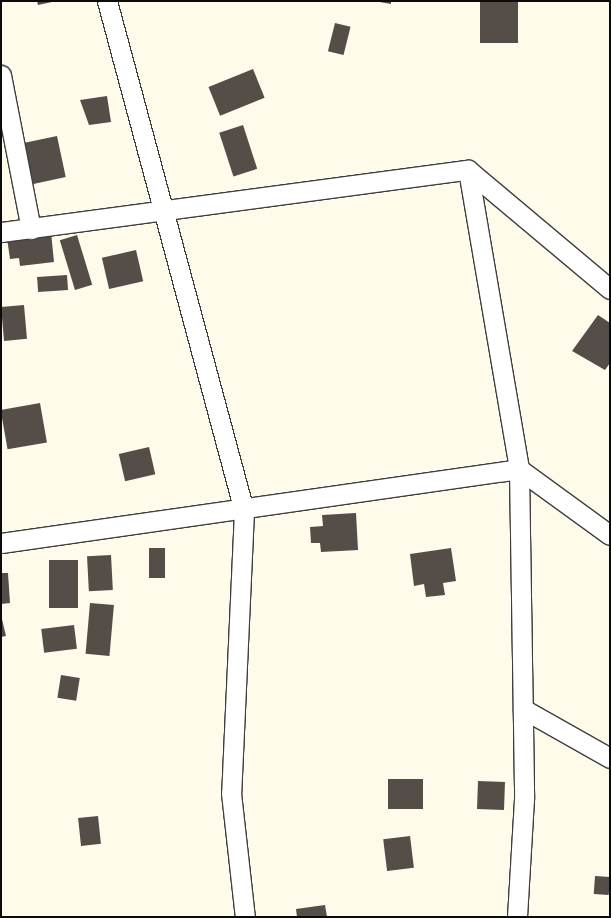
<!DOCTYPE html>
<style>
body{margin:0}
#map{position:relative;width:611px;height:918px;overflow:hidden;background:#fffbea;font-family:"Noto Serif",serif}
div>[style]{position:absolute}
.building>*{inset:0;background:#544d48;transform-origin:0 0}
.roads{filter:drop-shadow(1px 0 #3e3e3e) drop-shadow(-1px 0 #3e3e3e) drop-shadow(0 1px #3e3e3e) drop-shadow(0 -1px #3e3e3e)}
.minor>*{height:19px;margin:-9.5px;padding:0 9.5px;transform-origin:9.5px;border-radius:9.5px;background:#fff}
span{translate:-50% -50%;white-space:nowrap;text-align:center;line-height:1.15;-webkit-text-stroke:5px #fff;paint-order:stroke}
.frame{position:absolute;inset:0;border:2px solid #0b0b0b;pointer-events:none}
</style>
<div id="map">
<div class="building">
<div style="clip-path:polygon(37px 1px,52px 1px,52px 2px,38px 5px)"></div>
<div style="clip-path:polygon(374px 1px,391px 1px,391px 4px)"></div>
<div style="left:480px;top:1px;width:38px;height:42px"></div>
<div style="left:335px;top:23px;width:16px;height:29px;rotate:14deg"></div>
<div style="left:253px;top:69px;width:31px;height:48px;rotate:68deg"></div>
<div style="clip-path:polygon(107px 96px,111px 122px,89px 125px,80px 100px)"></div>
<div style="left:243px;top:125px;width:46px;height:25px;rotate:72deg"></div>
<div style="left:57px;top:136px;width:42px;height:39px;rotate:78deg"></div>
<div style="clip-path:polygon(51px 232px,54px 262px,20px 266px,19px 258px,10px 259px,7px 238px)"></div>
<div style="left:77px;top:235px;width:52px;height:18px;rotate:73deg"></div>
<div style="left:136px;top:250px;width:32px;height:35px;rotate:77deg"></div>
<div style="left:67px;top:275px;width:15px;height:30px;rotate:86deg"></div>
<div style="left:24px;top:305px;width:34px;height:23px;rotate:85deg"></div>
<div style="clip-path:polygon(598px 315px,610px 323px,610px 363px,605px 370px,572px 351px)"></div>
<div style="left:40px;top:403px;width:40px;height:40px;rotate:80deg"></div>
<div style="left:149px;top:447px;width:28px;height:31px;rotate:77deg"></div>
<div style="clip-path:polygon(356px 513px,358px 550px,321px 552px,320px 543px,311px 543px,310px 527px,323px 526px,322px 515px)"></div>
<div style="left:165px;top:548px;width:30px;height:16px;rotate:90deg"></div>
<div style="clip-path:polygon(451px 548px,456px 581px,443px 583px,445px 595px,426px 597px,424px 584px,414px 586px,410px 554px)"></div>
<div style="left:111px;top:555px;width:35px;height:24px;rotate:87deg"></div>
<div style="left:49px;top:560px;width:29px;height:48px"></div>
<div style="clip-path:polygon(1px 573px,8px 573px,10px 603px,1px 604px)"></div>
<div style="left:90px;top:603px;width:24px;height:51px;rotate:5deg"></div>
<div style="clip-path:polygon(1px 615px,6px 636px,1px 637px)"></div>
<div style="left:74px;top:625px;width:24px;height:33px;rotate:83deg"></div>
<div style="left:61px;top:675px;width:19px;height:23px;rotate:9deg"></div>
<div style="left:388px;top:779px;width:35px;height:30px"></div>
<div style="left:478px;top:781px;width:27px;height:28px;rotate:2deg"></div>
<div style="left:98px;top:816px;width:28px;height:20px;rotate:84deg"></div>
<div style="left:410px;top:836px;width:32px;height:27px;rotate:83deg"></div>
<div style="left:595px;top:876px;width:15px;height:18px;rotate:4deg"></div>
<div style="clip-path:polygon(325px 905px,327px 917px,297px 917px,296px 909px)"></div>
</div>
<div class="roads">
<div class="minor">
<div style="left:107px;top:1px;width:528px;rotate:74.96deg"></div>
<div style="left:244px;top:511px;width:282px;rotate:92.6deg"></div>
<div style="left:231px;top:793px;width:125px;rotate:83.6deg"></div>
<div style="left:1px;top:75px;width:157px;rotate:79deg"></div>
<div style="left:468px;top:170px;width:303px;rotate:80.3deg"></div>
<div style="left:519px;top:469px;width:330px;rotate:89.1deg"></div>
<div style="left:524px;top:799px;width:118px;rotate:93.4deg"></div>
<div style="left:1px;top:232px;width:471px;rotate:-7.6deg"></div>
<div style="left:468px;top:170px;width:185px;rotate:40deg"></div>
<div style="left:1px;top:543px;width:523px;rotate:-8.13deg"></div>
<div style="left:519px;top:469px;width:112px;rotate:36deg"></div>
<div style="left:523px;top:709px;width:100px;rotate:29.4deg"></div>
</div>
</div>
<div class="frame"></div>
</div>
